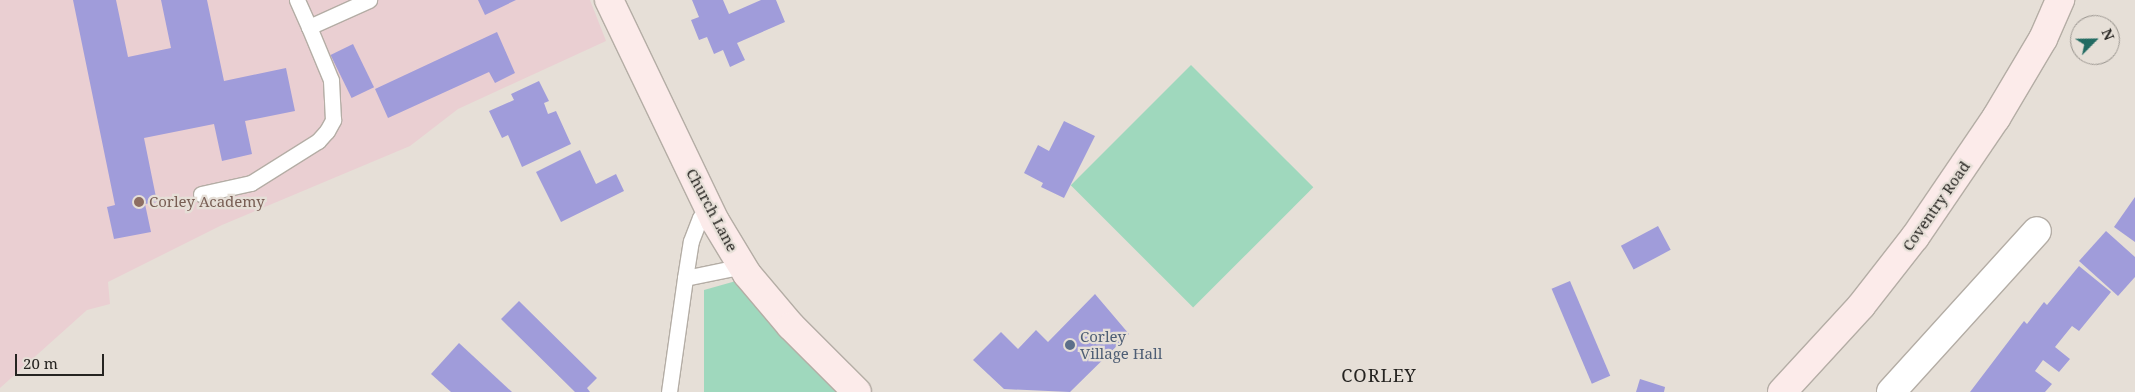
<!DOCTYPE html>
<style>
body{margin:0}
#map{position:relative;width:2135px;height:392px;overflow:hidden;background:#e6dfd7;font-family:"Noto Serif",serif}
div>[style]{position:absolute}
.education>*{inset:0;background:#eacfd2}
.green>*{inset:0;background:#9fd8bd;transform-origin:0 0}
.building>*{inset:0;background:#a09cda;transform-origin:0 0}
.roads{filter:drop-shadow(1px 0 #b4ada5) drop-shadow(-1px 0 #b4ada5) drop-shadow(0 1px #b4ada5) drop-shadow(0 -1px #b4ada5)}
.lane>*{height:15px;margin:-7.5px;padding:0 7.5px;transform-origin:7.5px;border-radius:7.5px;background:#fff}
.street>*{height:28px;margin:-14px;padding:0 14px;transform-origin:14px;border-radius:14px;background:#fff}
.secondary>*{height:28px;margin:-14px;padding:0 14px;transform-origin:14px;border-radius:14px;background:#fcebea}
.dots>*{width:14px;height:14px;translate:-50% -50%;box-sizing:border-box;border:2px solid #e6dfd7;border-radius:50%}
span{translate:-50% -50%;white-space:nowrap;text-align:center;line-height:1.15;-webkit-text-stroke:4.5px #e6dfd7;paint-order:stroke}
.education-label{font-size:15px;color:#785e54}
.left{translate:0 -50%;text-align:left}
.street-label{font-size:15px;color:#262421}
.service-label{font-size:15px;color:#4e5e75}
.quarter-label{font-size:18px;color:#262421;letter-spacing:1px}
.north{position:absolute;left:2070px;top:15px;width:50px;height:50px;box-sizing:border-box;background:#e6dfd7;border:1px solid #99948e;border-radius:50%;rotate:67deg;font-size:14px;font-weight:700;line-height:20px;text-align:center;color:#262421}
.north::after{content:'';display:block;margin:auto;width:18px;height:22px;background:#226b62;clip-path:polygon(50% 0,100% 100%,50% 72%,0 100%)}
.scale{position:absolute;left:15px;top:354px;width:89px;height:22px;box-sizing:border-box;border:2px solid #262421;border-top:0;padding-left:6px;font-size:15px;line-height:18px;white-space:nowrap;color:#262421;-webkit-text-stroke:4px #e6dfd7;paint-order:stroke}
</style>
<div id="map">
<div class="education">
<div style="clip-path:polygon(0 0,590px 0,606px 41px,458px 109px,410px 146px,222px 225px,108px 282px,110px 304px,87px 310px,0 388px)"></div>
</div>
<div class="green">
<div style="left:1191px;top:65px;width:173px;height:170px;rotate:45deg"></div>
<div style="clip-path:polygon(736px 281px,838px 392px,704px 392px,704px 290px)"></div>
</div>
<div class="building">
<div style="clip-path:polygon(73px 0,116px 0,128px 57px,171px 48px,161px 0,207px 0,224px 81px,286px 68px,295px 111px,245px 121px,252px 154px,222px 161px,214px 124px,144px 138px,157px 202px,145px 204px,151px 232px,114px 239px,107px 207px,115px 205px)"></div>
<div style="clip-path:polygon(478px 0,516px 0,485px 15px)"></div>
<div style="clip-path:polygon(692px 0,723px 0,729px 14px,761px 0,776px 0,785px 22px,737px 43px,745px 60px,730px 67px,723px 50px,714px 54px,707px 37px,699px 40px,691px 20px,699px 17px)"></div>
<div style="clip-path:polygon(497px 32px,515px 73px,495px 83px,489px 72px,388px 118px,375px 89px)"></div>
<div style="left:353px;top:44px;width:48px;height:25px;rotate:64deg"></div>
<div style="clip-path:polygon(539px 81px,549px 101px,544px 103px,548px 114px,556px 111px,571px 144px,522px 167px,508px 135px,502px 138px,489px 111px,514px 100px,511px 94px)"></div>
<div style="clip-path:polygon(1064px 121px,1095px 136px,1064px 198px,1041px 187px,1043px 183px,1024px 173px,1038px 145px,1049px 151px)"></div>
<div style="clip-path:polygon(580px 150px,596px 184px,616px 174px,624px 191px,561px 222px,536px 172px)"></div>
<div style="clip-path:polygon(2135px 197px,2135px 242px,2114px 227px)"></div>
<div style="left:1658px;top:226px;width:27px;height:42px;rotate:62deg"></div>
<div style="clip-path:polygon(2106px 231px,2135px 257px,2135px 277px,2118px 296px,2079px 261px)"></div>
<div style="clip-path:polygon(2079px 266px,2111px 292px,2079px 331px,2072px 326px,2055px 347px,2070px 359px,2059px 372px,2043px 360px,2035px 371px,2052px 384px,2045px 392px,1970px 392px,2024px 321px,2027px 324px,2044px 302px,2047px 305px)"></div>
<div style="left:1570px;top:281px;width:103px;height:20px;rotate:67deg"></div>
<div style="clip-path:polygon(1095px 294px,1129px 334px,1070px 392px,1004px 389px,973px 360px,1001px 332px,1018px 349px,1036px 330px,1048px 342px)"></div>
<div style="clip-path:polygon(519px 301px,597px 378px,587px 388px,590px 392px,575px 392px,501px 319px)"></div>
<div style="clip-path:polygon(459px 343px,512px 392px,451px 392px,431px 374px)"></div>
<div style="clip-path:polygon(1640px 379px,1665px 387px,1664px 392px,1636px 392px)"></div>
</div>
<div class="roads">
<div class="lane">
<div style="left:297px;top:0;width:30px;rotate:66deg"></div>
<div style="left:309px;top:27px;width:66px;rotate:-24.2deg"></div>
<div style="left:201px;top:194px;width:51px;rotate:-12.4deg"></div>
<div style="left:251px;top:183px;width:79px;rotate:-32.1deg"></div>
<div style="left:318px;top:141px;width:13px;rotate:-48deg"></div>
<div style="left:327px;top:131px;width:13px;rotate:-61deg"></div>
<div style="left:333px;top:120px;width:40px;rotate:-92.9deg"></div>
<div style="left:331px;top:80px;width:57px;rotate:-112.5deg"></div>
<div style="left:685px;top:278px;width:37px;rotate:-81deg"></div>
<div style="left:691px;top:241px;width:25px;rotate:-69deg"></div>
<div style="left:700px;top:218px;width:14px;rotate:-51deg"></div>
<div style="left:669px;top:392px;width:115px;rotate:-82deg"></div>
<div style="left:685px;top:278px;width:59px;rotate:-11.7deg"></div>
</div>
<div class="street">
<div style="left:1891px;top:392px;width:217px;rotate:-47.8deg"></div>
</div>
<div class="secondary">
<div style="left:609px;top:0;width:245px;rotate:64.4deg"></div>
<div style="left:715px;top:221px;width:62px;rotate:58.9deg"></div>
<div style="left:747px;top:274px;width:68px;rotate:49.8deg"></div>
<div style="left:791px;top:326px;width:93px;rotate:45deg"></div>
<div style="left:1782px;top:392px;width:117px;rotate:-47.4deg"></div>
<div style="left:1861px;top:306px;width:88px;rotate:-52deg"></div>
<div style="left:1915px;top:237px;width:144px;rotate:-55.8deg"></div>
<div style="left:1996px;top:118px;width:92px;rotate:-59.3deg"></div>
<div style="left:2043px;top:39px;width:43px;rotate:-66.4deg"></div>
</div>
</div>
<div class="dots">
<div style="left:139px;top:202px;background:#8d6e63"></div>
<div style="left:1070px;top:345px;background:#5c6f8a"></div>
</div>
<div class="education-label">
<span class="left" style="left:149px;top:202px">Corley Academy</span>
</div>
<div class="street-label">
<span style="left:1936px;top:206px;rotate:-55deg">Coventry Road</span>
<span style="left:712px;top:210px;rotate:62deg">Church Lane</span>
</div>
<div class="service-label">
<span class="left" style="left:1080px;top:345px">Corley<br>Village Hall</span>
</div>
<div class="quarter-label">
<span style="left:1379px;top:375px">CORLEY</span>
</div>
<div class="north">N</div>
<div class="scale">20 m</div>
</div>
